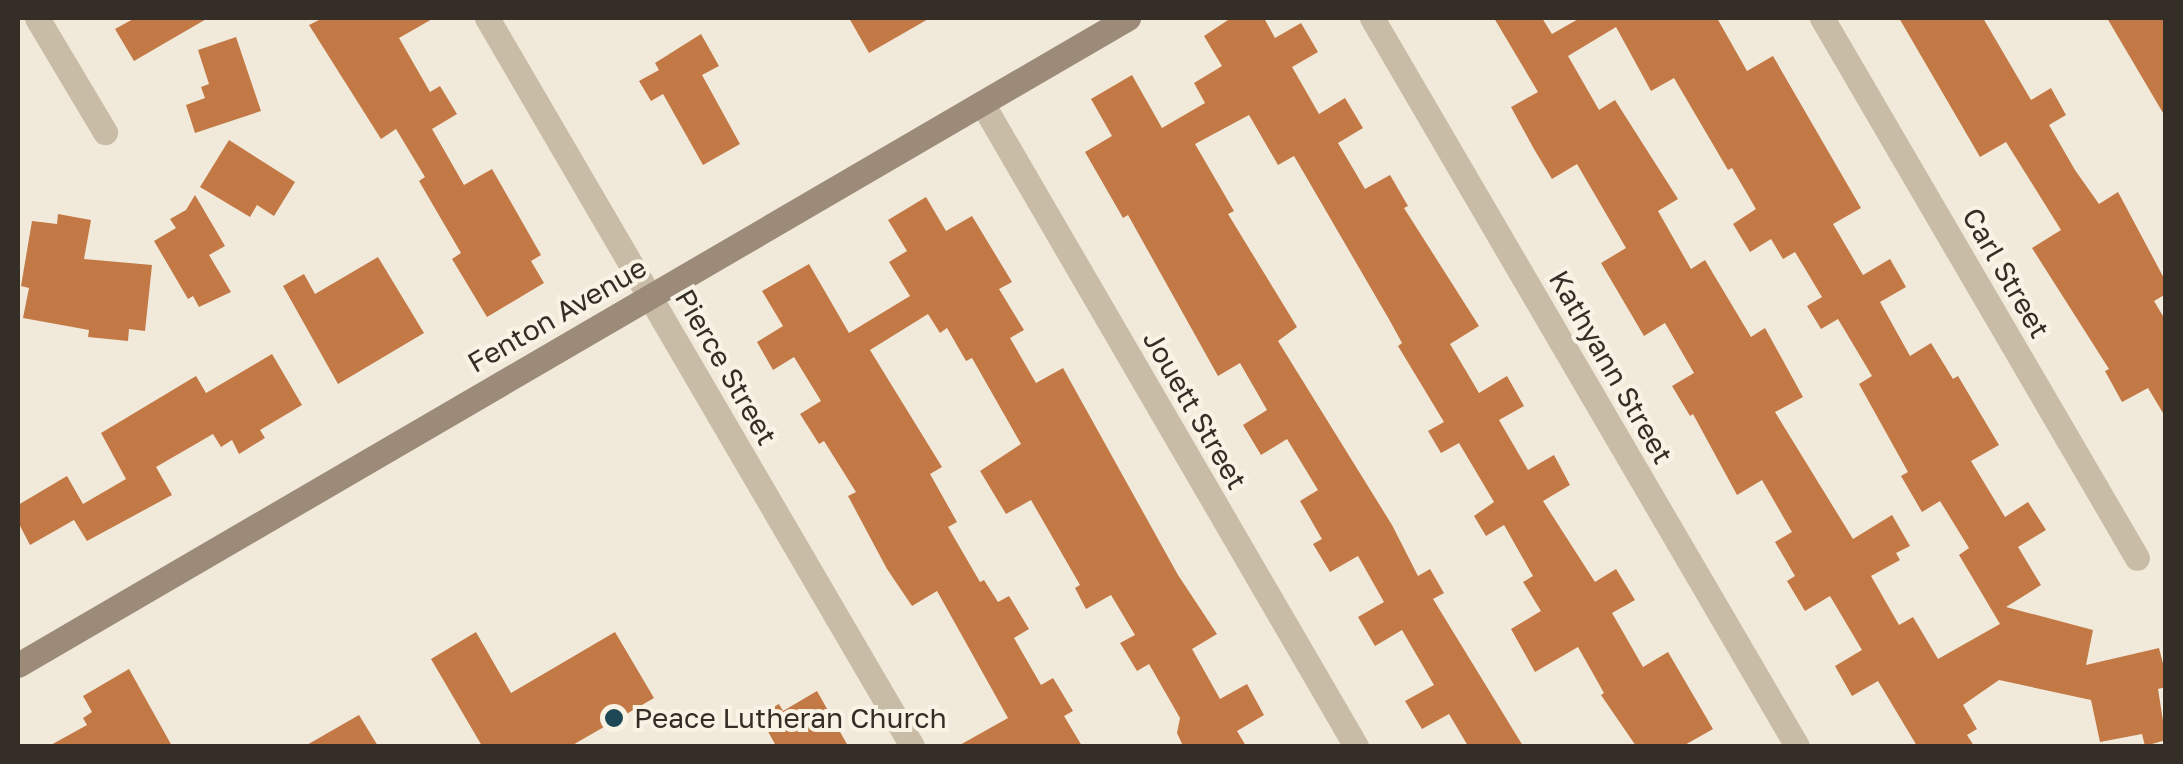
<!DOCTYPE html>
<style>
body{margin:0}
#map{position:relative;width:2183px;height:764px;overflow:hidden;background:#f1eada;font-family:"Golos Text",sans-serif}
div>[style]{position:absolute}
.building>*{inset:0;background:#c37946}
.street>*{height:25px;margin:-12.5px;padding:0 12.5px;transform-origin:12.5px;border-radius:12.5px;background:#c9bca6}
.secondary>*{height:25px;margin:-12.5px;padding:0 12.5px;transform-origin:12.5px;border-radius:12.5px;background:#9c8b78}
.dots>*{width:28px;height:28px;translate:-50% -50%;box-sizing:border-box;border:5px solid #f9f3e6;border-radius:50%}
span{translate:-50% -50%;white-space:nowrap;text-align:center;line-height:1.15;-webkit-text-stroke:8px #f9f3e6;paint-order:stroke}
.street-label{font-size:28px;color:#352e27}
.poi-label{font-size:28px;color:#352e27}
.left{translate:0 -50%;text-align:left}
.frame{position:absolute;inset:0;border:20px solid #352e27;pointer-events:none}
</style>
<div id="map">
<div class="building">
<div style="clip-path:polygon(135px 18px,208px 18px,134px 61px,115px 29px)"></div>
<div style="clip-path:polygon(323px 18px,434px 18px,399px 38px,430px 92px,440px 86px,457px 114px,432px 129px,464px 185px,492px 169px,541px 255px,531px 261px,544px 283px,487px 317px,452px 259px,461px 253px,419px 181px,425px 177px,396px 129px,381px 139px,309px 25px)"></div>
<div style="clip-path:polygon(849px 18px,930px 18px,869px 53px)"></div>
<div style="clip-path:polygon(1231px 18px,1264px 18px,1275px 38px,1301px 23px,1318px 52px,1292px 67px,1319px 114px,1345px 98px,1363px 128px,1338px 143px,1365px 189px,1390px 175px,1408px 206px,1404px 208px,1479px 326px,1450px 344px,1479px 393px,1507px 376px,1524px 406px,1499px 420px,1528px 470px,1554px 455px,1570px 485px,1543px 501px,1595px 582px,1616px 569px,1635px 600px,1612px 613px,1643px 667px,1668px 652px,1713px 729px,1683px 746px,1636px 746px,1601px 695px,1604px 693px,1578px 647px,1535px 672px,1511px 629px,1541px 611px,1523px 582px,1533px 576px,1504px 525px,1486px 536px,1474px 516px,1494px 502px,1459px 443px,1441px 453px,1428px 431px,1444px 422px,1398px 346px,1402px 343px,1390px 321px,1294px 156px,1278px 165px,1249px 115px,1195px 144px,1234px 211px,1228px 214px,1297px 327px,1278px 341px,1392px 525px,1418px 576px,1430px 569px,1444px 593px,1433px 599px,1523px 746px,1468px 746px,1449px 714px,1422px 729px,1405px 701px,1434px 685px,1402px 630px,1375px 646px,1358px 617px,1384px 602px,1358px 556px,1330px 572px,1313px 544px,1322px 539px,1300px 501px,1318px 490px,1287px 439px,1261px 455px,1243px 425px,1267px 410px,1240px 363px,1218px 376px,1128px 215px,1123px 218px,1085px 152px,1112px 136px,1091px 99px,1132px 75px,1162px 128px,1205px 103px,1194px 83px,1222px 66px,1204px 36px)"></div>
<div style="clip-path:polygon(evenodd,1494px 18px,1542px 18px,1552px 34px,1580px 18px,1717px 18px,1747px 71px,1773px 56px,1861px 208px,1833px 224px,1863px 275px,1890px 259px,1906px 287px,1880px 302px,1910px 356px,1931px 343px,1953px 379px,1958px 376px,1999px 445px,1971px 461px,2005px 517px,2028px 502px,2046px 530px,2018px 547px,2041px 585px,2006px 607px,2093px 630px,2086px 665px,2159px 648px,2166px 675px,2166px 687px,2158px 689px,2166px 740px,2145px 746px,2142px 734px,2100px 742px,2091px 700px,1999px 680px,1963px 705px,1977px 729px,1967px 735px,1974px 746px,1917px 746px,1878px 681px,1852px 696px,1835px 666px,1862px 650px,1830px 596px,1805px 611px,1787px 581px,1795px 576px,1775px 542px,1792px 532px,1762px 480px,1737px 495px,1693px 414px,1690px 416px,1672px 386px,1694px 373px,1665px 323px,1644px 336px,1601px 263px,1626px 248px,1577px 164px,1552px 179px,1534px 149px,1511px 107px,1538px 92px,1494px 18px,1616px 27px,1651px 91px,1674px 78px,1728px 170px,1732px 168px,1756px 209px,1733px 224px,1750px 252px,1771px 239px,1783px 259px,1795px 252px,1822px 297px,1807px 306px,1821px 329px,1838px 319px,1872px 376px,1859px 384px,1908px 472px,1901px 476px,1922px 512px,1940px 501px,1969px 548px,1959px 555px,2000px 624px,1938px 659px,1913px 617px,1899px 625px,1871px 576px,1900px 560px,1896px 553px,1910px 546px,1892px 515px,1853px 539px,1775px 412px,1803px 397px,1765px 328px,1751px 337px,1705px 260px,1691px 269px,1658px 211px,1678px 199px,1615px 100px,1599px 110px,1568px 56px,1616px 27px)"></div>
<div style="clip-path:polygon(1899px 18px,1983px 18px,2031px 100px,2051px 88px,2066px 115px,2049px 125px,2075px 170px,2099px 204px,2118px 192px,2166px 282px,2166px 294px,2154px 301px,2166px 321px,2166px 418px,2148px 388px,2122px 402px,2105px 371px,2109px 369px,2032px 248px,2061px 230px,2006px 142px,1980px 157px)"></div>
<div style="clip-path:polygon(2107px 18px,2166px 18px,2166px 118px)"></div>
<div style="clip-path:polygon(701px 34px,719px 66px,702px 75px,740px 144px,703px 165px,663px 94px,651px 101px,639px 81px,659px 70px,655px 63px)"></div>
<div style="clip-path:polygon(236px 37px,261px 111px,195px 133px,186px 105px,205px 98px,201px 87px,209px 84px,198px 50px)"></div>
<div style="clip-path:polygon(229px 140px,295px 182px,274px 216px,257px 205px,250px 217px,200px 187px)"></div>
<div style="clip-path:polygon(195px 195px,225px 246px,209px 255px,231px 292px,199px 307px,193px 296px,188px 299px,154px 241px,176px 228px,170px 219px,186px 210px)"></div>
<div style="clip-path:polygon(926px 197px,946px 231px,972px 216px,1012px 282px,999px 289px,1024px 330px,1010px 338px,1036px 383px,1063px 368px,1178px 575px,1217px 634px,1192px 649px,1220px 699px,1247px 684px,1264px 715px,1237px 731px,1246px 746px,1183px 746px,1177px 733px,1180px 718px,1149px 664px,1137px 671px,1120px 643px,1135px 635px,1111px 595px,1086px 609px,1075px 588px,1080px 585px,1031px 500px,1006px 514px,980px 471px,1021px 444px,972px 358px,966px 361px,947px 328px,940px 333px,928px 314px,870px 350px,942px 467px,930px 474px,957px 522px,948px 527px,980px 582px,984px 580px,998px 602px,1009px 596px,1029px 629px,1014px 638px,1041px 685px,1053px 678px,1073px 711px,1064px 716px,1082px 746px,958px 746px,1008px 718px,937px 591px,912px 606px,887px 569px,848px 496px,856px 492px,824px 441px,819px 444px,800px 414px,821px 401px,794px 357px,773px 370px,757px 342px,783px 326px,762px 291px,809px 264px,849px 333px,910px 296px,889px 262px,907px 251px,888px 220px)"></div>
<div style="clip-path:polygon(58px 214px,91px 220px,84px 259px,152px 265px,145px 331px,129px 329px,128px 341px,88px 337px,89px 330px,23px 318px,29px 288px,21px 286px,32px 221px,57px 224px)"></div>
<div style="clip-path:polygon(378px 257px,424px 333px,338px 384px,283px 286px,304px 274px,315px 294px)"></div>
<div style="clip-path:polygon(272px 354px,302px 405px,260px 430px,265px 438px,239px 454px,232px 440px,221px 447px,213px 434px,156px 467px,172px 495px,87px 541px,74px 520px,30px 545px,18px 522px,18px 505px,67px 476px,83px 504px,126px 479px,101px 433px,196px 376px,206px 393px)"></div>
<div style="clip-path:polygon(476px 632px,511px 693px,615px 632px,654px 698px,571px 746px,482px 746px,431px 659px)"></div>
<div style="clip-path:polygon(129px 669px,172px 746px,49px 746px,87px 725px,83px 718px,92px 712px,83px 696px)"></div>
<div style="clip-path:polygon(817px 691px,848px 746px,776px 746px,759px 715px,779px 704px,783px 711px)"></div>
<div style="clip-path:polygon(359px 715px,378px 746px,305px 746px)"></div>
</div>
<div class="street">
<div style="left:37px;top:18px;width:133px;rotate:59.2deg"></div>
<div style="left:487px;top:18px;width:843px;rotate:59.72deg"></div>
<div style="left:1372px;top:18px;width:843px;rotate:59.72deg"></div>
<div style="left:1822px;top:18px;width:625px;rotate:59.74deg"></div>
<div style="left:982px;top:103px;width:744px;rotate:59.82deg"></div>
</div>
<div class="secondary">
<div style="left:18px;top:665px;width:1285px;rotate:-30.24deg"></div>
</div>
<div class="dots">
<div style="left:614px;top:718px;background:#1e4855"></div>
</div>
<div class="street-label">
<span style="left:2006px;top:273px;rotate:60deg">Carl Street</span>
<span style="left:557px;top:315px;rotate:-30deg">Fenton Avenue</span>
<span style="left:726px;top:367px;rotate:60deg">Pierce Street</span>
<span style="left:1611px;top:367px;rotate:60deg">Kathyann Street</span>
<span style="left:1195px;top:410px;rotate:60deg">Jouett Street</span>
</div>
<div class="poi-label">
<span class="left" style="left:634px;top:718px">Peace Lutheran Church</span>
</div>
<div class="frame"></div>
</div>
